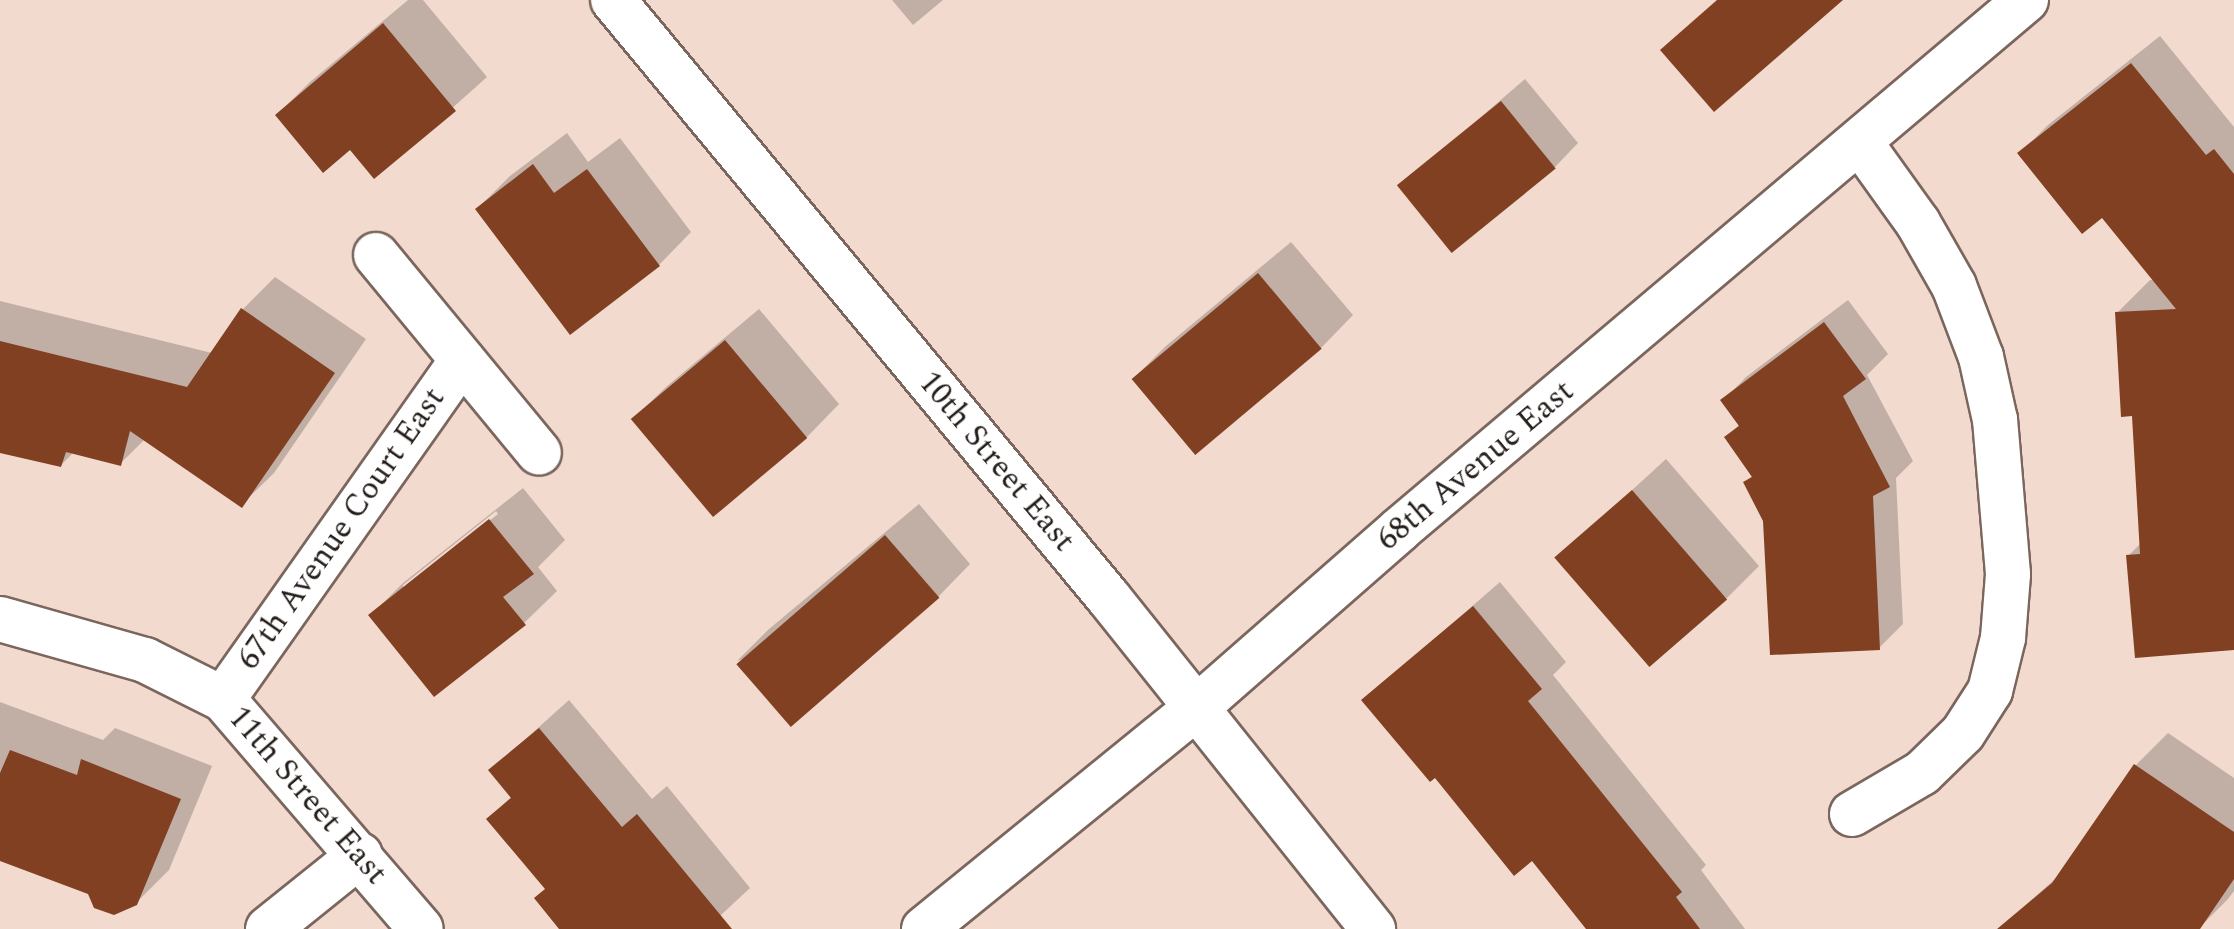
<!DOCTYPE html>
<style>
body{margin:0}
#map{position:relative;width:2234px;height:929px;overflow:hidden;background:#f2dacf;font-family:Spectral,serif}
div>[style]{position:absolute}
.shadow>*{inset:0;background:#0003}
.building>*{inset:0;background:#804021;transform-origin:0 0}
.roads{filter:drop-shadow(2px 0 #7b665d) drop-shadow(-2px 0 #7b665d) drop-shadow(0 2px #7b665d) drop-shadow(0 -2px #7b665d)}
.minor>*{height:44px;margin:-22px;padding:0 22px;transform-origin:22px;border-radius:22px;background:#fff}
span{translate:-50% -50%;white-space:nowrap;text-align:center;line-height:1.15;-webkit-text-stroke:8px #fff;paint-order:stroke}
.street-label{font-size:32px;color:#251d19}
</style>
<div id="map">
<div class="shadow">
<div style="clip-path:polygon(408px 0,423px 0,487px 77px,375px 177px,351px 147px,277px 115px,310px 82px)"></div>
<div style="clip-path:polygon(892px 0,943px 0,913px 25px)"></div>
<div style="clip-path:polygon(2160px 36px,2234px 127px,2234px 648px,2128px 556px,2141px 543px,2134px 414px,2117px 313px,2150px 280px,2155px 280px,2102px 215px,2020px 153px,2048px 125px)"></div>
<div style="clip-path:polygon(1525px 79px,1578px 143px,1555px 167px,1401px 186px)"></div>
<div style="clip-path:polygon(567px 133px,588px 162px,620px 138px,691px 232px,659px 265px,477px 209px,510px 176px)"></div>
<div style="clip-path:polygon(1291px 242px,1353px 315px,1321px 348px,1133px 379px,1166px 346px)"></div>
<div style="clip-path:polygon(275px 277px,366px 339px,274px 473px,241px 505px,145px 439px,120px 464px,74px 452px,61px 465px,0 450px,0 301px,212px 353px,243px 309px)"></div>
<div style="clip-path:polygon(1848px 300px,1888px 354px,1867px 375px,1913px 461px,1896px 478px,1903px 624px,1879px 648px,1765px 520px,1746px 482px,1753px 475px,1726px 437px,1740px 424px,1723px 401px,1746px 377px)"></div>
<div style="clip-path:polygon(759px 309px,839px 404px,807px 437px,633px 419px,666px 387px)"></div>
<div style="clip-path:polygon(1666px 459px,1759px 566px,1727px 598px,1558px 558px)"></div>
<div style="clip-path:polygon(evenodd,523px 488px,565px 540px,538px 567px,557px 591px,524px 623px,371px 615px,403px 583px,523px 488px,496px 511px,498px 514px,403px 590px,403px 585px,496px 511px)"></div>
<div style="clip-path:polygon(919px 504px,970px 564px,938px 597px,737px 661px,769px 629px)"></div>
<div style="clip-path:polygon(1500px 582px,1566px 662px,1553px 675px,1706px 865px,1701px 870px,1745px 929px,1589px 929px,1532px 859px,1435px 776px,1364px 700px)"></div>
<div style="clip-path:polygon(569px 700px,652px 799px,667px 786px,750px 888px,706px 929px,562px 929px,547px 888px,489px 819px,512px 796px,491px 770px)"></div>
<div style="clip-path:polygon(0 702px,103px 740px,115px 728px,212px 766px,169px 870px,136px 903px,90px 893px,0 859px)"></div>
<div style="clip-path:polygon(2168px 733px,2234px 778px,2234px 891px,2228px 899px,2198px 929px,1999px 929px,2084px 853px,2136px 765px)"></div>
</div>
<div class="building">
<div style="clip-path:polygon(1717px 0,1843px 0,1714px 112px,1660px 50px)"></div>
<div style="clip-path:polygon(383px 23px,456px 111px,374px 179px,350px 150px,323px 173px,275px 115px)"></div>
<div style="clip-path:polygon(2131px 63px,2206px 155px,2214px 149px,2234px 174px,2234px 650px,2135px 658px,2126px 555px,2140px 554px,2132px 416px,2121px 417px,2115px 312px,2176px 309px,2102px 218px,2082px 234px,2017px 153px)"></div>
<div style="left:1501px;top:101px;width:87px;height:134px;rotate:51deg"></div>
<div style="clip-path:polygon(533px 164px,554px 193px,587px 169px,660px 266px,570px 335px,475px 209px)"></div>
<div style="left:1258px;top:273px;width:99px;height:165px;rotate:50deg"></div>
<div style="clip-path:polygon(241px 308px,335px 373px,242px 508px,130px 431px,121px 466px,66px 452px,61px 467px,0 453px,0 341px,187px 387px)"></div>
<div style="clip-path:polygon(1824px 322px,1866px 379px,1843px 396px,1890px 487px,1873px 496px,1880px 650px,1770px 655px,1763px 521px,1743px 482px,1752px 477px,1724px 437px,1739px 426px,1720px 400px)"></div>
<div style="left:725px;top:340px;width:128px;height:123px;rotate:50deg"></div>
<div style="left:1632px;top:490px;width:145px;height:103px;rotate:49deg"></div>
<div style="clip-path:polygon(489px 519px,534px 574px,503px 597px,526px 625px,434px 697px,368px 615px)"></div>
<div style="left:885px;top:535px;width:83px;height:197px;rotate:49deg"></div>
<div style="clip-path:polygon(1473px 606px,1542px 689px,1528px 701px,1682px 892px,1676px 897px,1700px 929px,1586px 929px,1532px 861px,1514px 876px,1435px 778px,1430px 782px,1361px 700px)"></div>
<div style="clip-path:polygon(539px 728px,622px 827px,637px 814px,732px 929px,559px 929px,534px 898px,545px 889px,486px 819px,511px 798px,488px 770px)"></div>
<div style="clip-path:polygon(10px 750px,77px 775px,81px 759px,181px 799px,137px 905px,114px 915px,94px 908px,88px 894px,0 861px,0 773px)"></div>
<div style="clip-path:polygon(2134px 764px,2234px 832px,2234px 879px,2200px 929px,1997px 929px,2052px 883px)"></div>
</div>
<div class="roads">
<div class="minor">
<div style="left:613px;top:0;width:776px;rotate:50.34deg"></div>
<div style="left:1108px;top:597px;width:425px;rotate:51.4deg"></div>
<div style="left:376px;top:255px;width:256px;rotate:50.5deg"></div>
<div style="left:0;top:619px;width:151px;rotate:15.8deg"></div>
<div style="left:145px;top:660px;width:87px;rotate:26.6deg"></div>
<div style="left:223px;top:699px;width:303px;rotate:49.3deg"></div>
<div style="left:223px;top:699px;width:415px;rotate:-54.8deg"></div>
<div style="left:1852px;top:814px;width:81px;rotate:-30.4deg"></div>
<div style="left:1922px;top:773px;width:57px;rotate:-44.3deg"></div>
<div style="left:1963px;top:733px;width:50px;rotate:-57.3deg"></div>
<div style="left:1990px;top:691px;width:55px;rotate:-76.2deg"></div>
<div style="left:2003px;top:638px;width:64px;rotate:-85.5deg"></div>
<div style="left:2008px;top:574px;width:155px;rotate:-94.8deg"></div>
<div style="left:1995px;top:420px;width:65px;rotate:-102.5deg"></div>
<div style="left:1981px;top:357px;width:76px;rotate:-110.8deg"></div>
<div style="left:1954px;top:286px;width:73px;rotate:-119.7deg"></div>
<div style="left:1918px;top:223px;width:100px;rotate:-125.6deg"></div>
<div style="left:268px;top:929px;width:118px;rotate:-38.8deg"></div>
<div style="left:924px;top:929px;width:350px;rotate:-39.1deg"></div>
<div style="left:1196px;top:708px;width:270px;rotate:-41.2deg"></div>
<div style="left:1399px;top:530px;width:821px;rotate:-40.21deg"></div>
</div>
</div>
<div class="street-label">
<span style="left:996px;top:462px;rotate:50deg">10th Street East</span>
<span style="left:1476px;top:466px;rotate:-40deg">68th Avenue East</span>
<span style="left:342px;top:529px;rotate:-55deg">67th Avenue Court East</span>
<span style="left:307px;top:796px;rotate:49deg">11th Street East</span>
</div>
</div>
